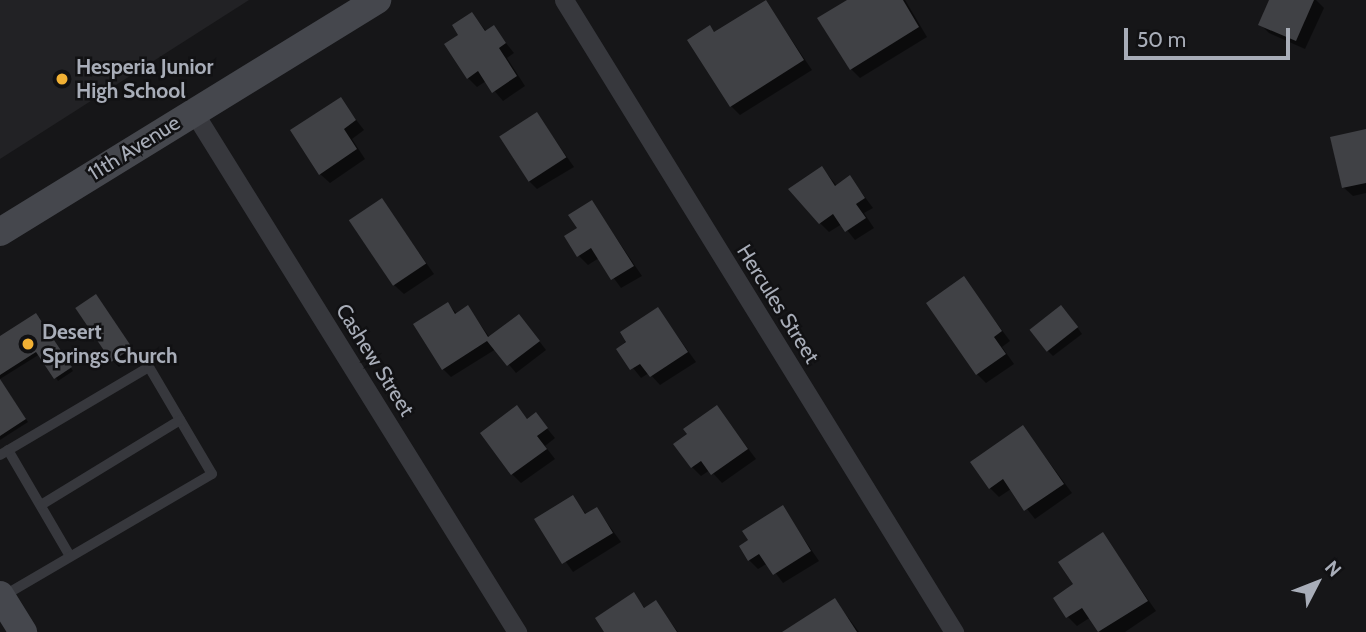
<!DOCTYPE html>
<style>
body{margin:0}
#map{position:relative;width:1366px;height:632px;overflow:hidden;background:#161618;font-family:Cabin,sans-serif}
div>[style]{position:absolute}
.built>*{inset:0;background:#222225}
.shadow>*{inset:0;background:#0007}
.building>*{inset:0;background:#404145;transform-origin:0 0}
.lane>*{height:10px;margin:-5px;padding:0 5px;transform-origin:5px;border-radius:5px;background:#37383d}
.street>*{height:19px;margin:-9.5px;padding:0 9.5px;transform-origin:9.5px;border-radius:9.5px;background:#37383d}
.secondary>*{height:28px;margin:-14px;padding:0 14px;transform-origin:14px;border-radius:14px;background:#45474d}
.dots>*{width:19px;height:19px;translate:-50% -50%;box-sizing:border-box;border:4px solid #111113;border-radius:50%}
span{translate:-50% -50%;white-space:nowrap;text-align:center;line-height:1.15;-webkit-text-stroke:5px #111113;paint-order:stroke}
.poi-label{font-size:21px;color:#a8adb8;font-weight:700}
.left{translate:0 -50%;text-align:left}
.street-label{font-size:21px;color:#a8adb8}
.north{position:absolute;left:1282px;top:548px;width:70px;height:70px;-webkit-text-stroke:5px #111113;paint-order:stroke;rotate:48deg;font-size:19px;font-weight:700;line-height:28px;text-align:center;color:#a8adb8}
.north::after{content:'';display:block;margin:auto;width:24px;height:32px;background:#a8adb8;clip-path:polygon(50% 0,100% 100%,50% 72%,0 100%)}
.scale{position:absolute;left:1124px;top:28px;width:166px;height:32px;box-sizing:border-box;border:4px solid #a8adb8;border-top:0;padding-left:9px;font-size:21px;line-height:24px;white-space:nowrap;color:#a8adb8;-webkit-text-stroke:5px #111113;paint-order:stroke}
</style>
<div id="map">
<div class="built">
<div style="clip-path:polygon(0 0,249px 0,0 159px)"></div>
</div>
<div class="shadow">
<div style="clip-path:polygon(850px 0,905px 0,927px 37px,860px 78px,851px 69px)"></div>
<div style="clip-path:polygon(1271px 0,1316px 0,1324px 8px,1305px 49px,1269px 33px,1260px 24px)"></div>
<div style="clip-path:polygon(766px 2px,812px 70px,740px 115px,731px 106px,710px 27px,716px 34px)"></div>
<div style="clip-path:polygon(472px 14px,487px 32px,493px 27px,514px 53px,507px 58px,525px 86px,503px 101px,486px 81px,477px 87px,468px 78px,460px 36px)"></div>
<div style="clip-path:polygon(340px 99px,364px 130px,352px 139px,365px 159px,330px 183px,320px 174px)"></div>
<div style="clip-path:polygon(537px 114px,574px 167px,537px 189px,528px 180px)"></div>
<div style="clip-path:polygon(1366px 131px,1366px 193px,1353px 196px,1343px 187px)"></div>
<div style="clip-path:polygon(822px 168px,837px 186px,850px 177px,873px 208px,864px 213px,874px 228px,855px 240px,842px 224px,829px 232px,820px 223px)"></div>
<div style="clip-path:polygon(382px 200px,434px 274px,404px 294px,394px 285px)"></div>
<div style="clip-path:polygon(592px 202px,642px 276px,621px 288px,599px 258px,588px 265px,579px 256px,579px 228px)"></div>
<div style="clip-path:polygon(964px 279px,1010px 341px,1002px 347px,1014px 364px,986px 383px,977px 374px)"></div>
<div style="clip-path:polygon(96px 296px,137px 355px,119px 367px,113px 361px)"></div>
<div style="clip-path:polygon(448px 304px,457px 314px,468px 307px,490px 338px,527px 325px,546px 350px,516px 373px,496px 349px,451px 377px,443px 369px)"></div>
<div style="clip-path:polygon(658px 309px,696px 362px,660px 385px,649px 373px,641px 378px,618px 349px)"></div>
<div style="clip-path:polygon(1067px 313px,1082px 334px,1053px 356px,1047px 350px)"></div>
<div style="clip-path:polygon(39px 317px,73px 371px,58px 381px,40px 354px,0 379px,0 338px)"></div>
<div style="clip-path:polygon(0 380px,28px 422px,0 440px)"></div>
<div style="clip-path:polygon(717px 407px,756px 459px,722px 483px,710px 470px,701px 476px,692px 467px)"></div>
<div style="clip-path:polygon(517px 408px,528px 420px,536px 415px,555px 438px,545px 446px,555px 459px,521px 483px,512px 474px)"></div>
<div style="clip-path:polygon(1023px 427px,1072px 493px,1035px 519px,1011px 489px,999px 497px,990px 488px)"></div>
<div style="clip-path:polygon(572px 497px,587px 515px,597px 509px,621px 542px,573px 572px,536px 520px)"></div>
<div style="clip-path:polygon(782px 507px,819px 561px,783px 583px,768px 563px,758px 569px,749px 560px,750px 541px)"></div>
<div style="clip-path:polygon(1103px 535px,1156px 611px,1125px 632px,1100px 632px,1091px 617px,1077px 626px,1068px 617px,1076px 585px)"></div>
<div style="clip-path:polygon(633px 595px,646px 609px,656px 603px,678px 632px,606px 632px)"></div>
<div style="clip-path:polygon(835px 600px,859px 632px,804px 632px)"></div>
</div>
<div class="building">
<div style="clip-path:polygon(766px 0,804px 60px,730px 107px,687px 40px,710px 25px,714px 32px)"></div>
<div style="clip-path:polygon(847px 0,903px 0,919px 27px,850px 70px,817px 18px)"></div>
<div style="clip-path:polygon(1269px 0,1314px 0,1296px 41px,1258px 25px)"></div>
<div style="clip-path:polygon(472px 12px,485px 31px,494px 25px,506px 43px,499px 48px,517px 76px,492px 93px,478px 71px,467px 79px,444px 44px,458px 35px,452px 25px)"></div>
<div style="clip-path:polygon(341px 97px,356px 120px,344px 129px,357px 149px,319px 175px,290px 130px)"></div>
<div style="left:537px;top:112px;width:54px;height:45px;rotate:57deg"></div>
<div style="clip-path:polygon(1366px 129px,1366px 183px,1342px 188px,1330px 137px)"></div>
<div style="clip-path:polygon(822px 166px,835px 186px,850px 175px,865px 198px,856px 204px,866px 218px,845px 232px,833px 214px,819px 224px,788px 189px)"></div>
<div style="left:382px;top:198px;width:79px;height:40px;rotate:56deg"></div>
<div style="clip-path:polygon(592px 200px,634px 266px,611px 280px,591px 248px,577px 257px,564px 236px,577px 228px,568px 215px)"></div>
<div style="clip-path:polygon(964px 276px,1002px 331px,994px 337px,1006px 354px,976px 375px,926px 303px)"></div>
<div style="left:96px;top:294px;width:65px;height:25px;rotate:56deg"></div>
<div style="clip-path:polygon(448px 302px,455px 314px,468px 305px,488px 337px,519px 314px,540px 341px,507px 366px,487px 341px,442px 370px,413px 324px)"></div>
<div style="left:1061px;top:305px;width:28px;height:40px;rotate:52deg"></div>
<div style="clip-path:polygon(658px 307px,688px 352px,650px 377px,640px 364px,630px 370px,616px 349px,626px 342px,620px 332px)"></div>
<div style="clip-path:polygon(36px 313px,72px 367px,54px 379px,36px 352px,0 375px,0 336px)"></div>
<div style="clip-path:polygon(0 379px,26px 419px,0 436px)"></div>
<div style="clip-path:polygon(517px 405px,527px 419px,536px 412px,548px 428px,537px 436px,547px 449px,511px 475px,480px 433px)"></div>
<div style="clip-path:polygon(717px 405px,748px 449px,711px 475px,701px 461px,691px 468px,673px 444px,687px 434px,683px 429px)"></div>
<div style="clip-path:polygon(1023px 425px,1064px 484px,1024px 511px,1003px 479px,989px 489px,970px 462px)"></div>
<div style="clip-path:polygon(573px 495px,585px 514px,597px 507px,613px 533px,562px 564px,534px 519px)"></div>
<div style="clip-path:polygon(783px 505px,811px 551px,773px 575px,759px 554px,748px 561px,739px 546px,748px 540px,742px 531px)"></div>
<div style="clip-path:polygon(1103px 532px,1148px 601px,1098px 632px,1082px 608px,1066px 618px,1053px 598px,1073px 584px,1058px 562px)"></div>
<div style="clip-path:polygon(634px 592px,644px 608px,656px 600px,677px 632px,604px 632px,595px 618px)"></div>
<div style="clip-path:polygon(835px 598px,857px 632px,782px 632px)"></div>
</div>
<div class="lane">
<div style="left:8px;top:450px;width:123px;rotate:59.7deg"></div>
<div style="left:0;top:455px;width:173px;rotate:-30.6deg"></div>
<div style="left:149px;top:367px;width:124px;rotate:59.5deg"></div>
<div style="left:212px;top:474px;width:242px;rotate:149.7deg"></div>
<div style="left:41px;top:505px;width:163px;rotate:-31.4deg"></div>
</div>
<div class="street">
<div style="left:564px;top:0;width:743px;rotate:58.32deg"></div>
<div style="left:193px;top:111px;width:614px;rotate:58.12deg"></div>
</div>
<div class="secondary">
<div style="left:0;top:232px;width:443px;rotate:-31.6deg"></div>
<div style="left:0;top:595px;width:44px;rotate:58.1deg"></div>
</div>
<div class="dots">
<div style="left:62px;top:79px;background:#f2b134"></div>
<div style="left:28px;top:344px;background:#f2b134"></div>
</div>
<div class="poi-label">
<span class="left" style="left:76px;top:79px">Hesperia Junior<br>High School</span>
<span class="left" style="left:42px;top:344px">Desert<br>Springs Church</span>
</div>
<div class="street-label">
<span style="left:134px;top:148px;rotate:-32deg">11th Avenue</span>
<span style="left:778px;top:304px;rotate:58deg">Hercules Street</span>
<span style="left:375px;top:360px;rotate:58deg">Cashew Street</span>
</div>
<div class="north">N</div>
<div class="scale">50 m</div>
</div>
